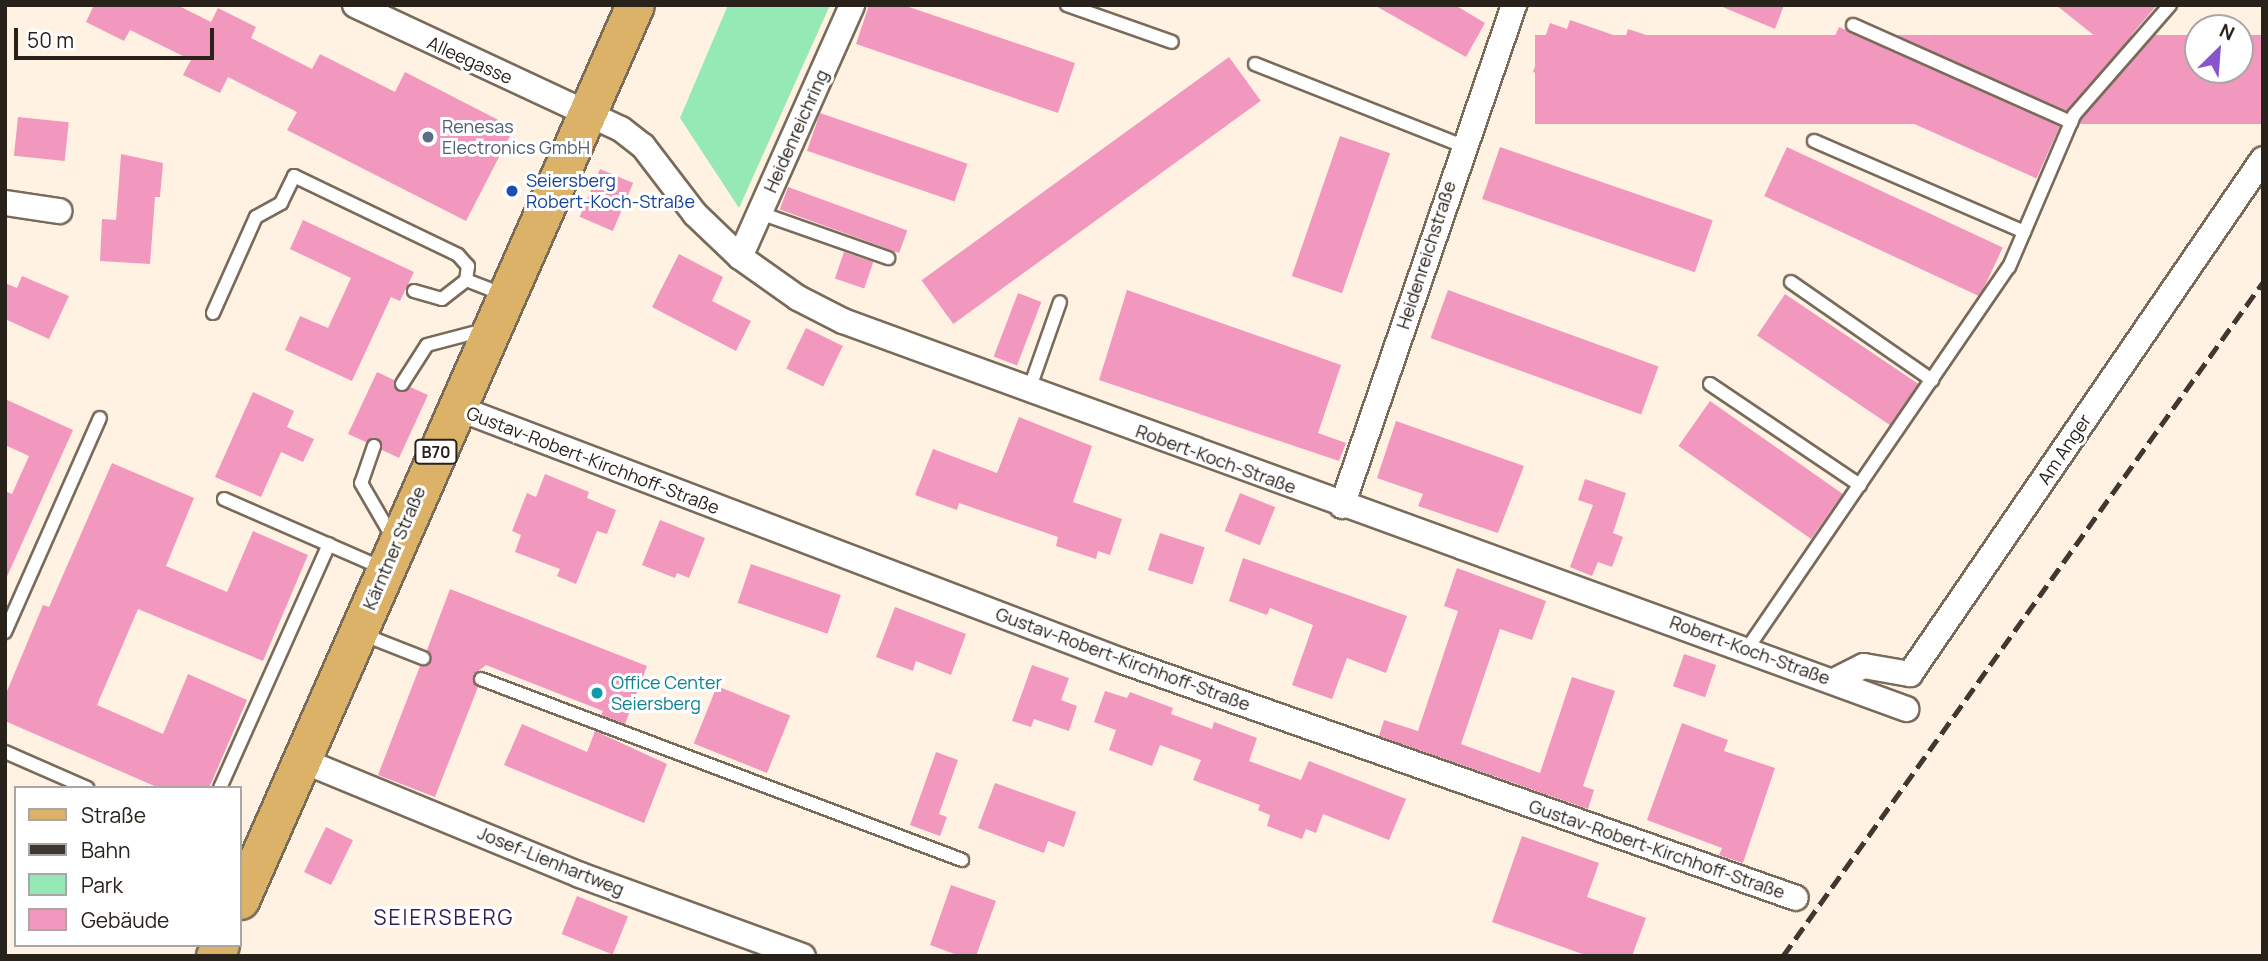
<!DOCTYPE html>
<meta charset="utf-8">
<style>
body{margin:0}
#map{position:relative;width:2268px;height:961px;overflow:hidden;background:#fff2e2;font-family:Manrope,sans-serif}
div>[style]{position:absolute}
.green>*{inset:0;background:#94e9b4}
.building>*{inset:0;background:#f298be;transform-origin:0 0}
.roads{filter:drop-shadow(2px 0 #796b5a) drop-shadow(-2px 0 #796b5a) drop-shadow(0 2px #796b5a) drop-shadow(0 -2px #796b5a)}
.lane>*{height:12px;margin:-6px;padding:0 6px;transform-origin:6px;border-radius:6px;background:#fff}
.street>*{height:24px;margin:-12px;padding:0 12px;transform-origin:12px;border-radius:12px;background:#fff}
.primary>*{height:37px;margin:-18.5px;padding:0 18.5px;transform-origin:18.5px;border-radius:18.5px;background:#dcb268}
.rail>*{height:5px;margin-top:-2.5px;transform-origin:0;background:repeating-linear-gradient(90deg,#3f3830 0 14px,transparent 0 21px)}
.dots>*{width:19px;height:19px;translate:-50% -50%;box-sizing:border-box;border:4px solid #fff;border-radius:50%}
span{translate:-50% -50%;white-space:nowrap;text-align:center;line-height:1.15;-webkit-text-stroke:6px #fff;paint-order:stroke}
.shield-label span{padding:2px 5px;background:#fff;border:2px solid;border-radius:5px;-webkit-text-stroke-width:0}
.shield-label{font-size:16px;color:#28221b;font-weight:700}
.street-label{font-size:18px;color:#28221b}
.service-label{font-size:18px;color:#4e5e75}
.left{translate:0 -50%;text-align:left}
.transit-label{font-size:18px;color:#164399}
.culture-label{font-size:18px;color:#0d838f}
.quarter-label{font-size:21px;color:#331b55;letter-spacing:2px}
.frame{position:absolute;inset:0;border:7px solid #28221b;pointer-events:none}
.legend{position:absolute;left:14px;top:786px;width:228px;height:161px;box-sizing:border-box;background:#fff;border:2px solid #a9a7a4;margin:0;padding:9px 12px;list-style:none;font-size:21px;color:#28221b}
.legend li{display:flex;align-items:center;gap:14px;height:35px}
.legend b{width:35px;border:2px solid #a9a7a4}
.north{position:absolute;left:2184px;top:14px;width:70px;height:70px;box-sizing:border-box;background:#fff;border:2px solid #a9a7a4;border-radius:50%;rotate:25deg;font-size:19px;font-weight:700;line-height:28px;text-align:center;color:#28221b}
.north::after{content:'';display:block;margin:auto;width:24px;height:32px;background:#8756cf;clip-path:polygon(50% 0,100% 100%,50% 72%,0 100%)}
.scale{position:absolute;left:14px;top:28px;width:200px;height:32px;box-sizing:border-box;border:4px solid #28221b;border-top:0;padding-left:9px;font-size:21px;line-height:24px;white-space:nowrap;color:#28221b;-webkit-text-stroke:5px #fff;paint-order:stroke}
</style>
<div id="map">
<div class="green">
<div style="clip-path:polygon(728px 5px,830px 5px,739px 208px,680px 118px)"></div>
</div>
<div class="building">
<div style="clip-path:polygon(94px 5px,177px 5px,211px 22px,218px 8px,256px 27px,251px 38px,312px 69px,320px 54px,395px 92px,405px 72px,514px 128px,466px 221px,287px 130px,297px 112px,228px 77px,220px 93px,183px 75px,191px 60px,130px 30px,124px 41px,86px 22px)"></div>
<div style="clip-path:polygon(869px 5px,903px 5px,1075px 63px,1058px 113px,856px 44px)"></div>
<div style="clip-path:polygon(1374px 5px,1455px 5px,1485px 23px,1466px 57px)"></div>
<div style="clip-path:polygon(1718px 5px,1784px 5px,1775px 29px)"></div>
<div style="clip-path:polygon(2056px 5px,2157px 5px,2116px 53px)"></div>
<div style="clip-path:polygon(1570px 20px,1625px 39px,1628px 29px,1689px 49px,1687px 54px,1704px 60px,1691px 115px,1643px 98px,1645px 92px,1579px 69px,1573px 85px,1533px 72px,1550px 23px,1567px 29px)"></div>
<div style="left:1839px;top:27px;width:242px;height:58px;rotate:24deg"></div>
<div style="left:2263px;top:35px;width:89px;height:728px;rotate:90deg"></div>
<div style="left:1229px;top:57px;width:54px;height:380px;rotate:54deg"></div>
<div style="left:820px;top:113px;width:156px;height:40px;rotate:19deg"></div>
<div style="left:18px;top:117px;width:51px;height:39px;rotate:6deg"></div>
<div style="left:1340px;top:136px;width:53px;height:148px;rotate:19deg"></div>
<div style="left:1500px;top:147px;width:225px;height:55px;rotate:19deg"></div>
<div style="left:1787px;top:147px;width:238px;height:54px;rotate:25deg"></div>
<div style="clip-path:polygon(121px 154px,163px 163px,160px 197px,155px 197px,150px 264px,100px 261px,102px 219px,116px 220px)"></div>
<div style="left:600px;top:169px;width:36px;height:52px;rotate:23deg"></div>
<div style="left:788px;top:187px;width:127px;height:24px;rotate:20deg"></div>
<div style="clip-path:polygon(303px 220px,414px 272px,400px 301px,391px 297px,352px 381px,285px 350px,300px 316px,328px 328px,351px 278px,290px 249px)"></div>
<div style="left:844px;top:252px;width:31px;height:28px;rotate:19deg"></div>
<div style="clip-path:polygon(679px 254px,723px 277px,712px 301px,751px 321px,736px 351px,652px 307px)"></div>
<div style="clip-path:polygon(22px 276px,69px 296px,49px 339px,5px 319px,5px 283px,17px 288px)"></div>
<div style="clip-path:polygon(1127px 290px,1341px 365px,1318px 433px,1346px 443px,1339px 461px,1099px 380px)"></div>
<div style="left:1448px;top:290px;width:224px;height:51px;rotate:20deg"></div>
<div style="left:1018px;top:293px;width:25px;height:68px;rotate:21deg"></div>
<div style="left:1785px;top:294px;width:161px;height:50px;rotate:34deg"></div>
<div style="left:806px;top:328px;width:41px;height:45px;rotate:26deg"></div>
<div style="clip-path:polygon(377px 372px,394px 380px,398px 392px,410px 387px,428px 395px,399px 458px,382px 450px,378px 438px,366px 442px,348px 434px)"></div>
<div style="clip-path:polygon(253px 392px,294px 411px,287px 427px,314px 439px,303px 462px,281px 452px,261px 497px,215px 477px)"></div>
<div style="clip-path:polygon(5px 399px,73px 430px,5px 581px,5px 491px,12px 494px,29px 456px,5px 445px)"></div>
<div style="left:1710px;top:401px;width:162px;height:55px;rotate:35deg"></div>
<div style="clip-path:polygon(1019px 417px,1092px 446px,1073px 502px,1122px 519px,1110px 555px,1098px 551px,1096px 559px,1056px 546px,1058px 537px,959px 503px,957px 510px,915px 495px,933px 449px,997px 473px)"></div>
<div style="clip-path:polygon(1396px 421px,1524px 466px,1498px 533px,1418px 506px,1423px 494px,1377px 478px)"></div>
<div style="clip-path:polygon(112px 463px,194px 498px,166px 566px,227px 592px,253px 531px,308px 555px,263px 661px,138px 609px,97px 705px,163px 734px,188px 674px,247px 700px,209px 788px,159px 788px,5px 721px,5px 696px,20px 660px,43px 605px,49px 607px)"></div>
<div style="clip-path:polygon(545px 474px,589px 492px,587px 498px,616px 510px,607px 534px,597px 531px,576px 584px,557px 576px,560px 569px,515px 552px,521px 535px,512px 531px,527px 493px,536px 497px)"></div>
<div style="clip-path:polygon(1585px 479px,1626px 493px,1613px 533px,1623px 537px,1612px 567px,1598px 562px,1592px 576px,1570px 567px,1593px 505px,1578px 500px)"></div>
<div style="left:1240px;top:493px;width:38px;height:41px;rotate:22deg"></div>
<div style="clip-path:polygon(660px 520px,705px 538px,689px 578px,677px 573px,675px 578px,642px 565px)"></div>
<div style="left:1160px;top:533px;width:47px;height:39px;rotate:18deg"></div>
<div style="clip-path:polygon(1243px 558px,1407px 616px,1386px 673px,1347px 658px,1332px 699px,1292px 685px,1313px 625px,1270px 608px,1267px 615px,1229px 601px)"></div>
<div style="left:751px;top:564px;width:95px;height:41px;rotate:19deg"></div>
<div style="clip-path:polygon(1457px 568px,1546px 601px,1532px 640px,1500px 629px,1461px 744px,1540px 773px,1572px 677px,1615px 691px,1583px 786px,1594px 790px,1588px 809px,1379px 736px,1384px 720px,1418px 731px,1458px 611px,1444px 606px)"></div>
<div style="clip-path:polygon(450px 589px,647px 666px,625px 724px,601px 715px,603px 711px,486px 665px,473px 675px,478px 687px,435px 797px,378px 775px,420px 666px,431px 662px,427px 650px)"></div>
<div style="clip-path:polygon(895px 607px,966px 634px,951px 675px,916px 661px,913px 671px,876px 657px)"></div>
<div style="left:1684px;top:654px;width:34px;height:34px;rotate:19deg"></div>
<div style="clip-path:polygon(1032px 665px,1069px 678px,1061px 700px,1077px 706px,1069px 731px,1034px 719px,1031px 727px,1012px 721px)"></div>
<div style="left:717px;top:686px;width:79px;height:62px;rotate:22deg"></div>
<div style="clip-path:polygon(1105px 691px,1127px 698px,1130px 692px,1173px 708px,1171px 714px,1212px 729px,1214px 722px,1257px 738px,1249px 761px,1301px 780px,1309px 761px,1406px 799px,1389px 840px,1323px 814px,1316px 833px,1306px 829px,1302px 839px,1267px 826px,1270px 815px,1258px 810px,1260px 805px,1193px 780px,1201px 760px,1160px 745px,1152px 766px,1109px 750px,1116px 730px,1094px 722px)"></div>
<div style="clip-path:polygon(1682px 723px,1728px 740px,1724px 751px,1775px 768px,1743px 863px,1719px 855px,1722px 848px,1647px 820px)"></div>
<div style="clip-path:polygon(522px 724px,587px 752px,595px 731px,667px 764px,644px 823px,504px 765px)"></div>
<div style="clip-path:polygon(936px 752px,958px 760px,939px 814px,947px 817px,940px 836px,910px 825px)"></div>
<div style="clip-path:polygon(995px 783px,1076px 812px,1064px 847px,1048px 841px,1044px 853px,978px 828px)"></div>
<div style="left:326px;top:827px;width:30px;height:50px;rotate:26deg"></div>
<div style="clip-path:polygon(1522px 836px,1599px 863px,1587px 897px,1646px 918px,1632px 956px,1588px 956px,1492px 922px)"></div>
<div style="clip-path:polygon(951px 885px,996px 901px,976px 956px,960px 956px,930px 945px)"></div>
<div style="left:577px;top:896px;width:55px;height:41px;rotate:22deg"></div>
</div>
<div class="roads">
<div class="lane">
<div style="left:1067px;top:5px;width:111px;rotate:19.4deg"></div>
<div style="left:1853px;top:25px;width:239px;rotate:24deg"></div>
<div style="left:1255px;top:64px;width:224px;rotate:21.5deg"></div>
<div style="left:1814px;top:141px;width:229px;rotate:23.4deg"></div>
<div style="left:760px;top:213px;width:136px;rotate:19.4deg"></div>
<div style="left:1791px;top:282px;width:172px;rotate:34.8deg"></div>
<div style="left:414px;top:291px;width:29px;rotate:16deg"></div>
<div style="left:442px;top:299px;width:31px;rotate:-38deg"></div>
<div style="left:213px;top:313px;width:105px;rotate:-65.9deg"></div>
<div style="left:256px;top:217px;width:29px;rotate:-29deg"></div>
<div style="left:281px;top:203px;width:30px;rotate:-64deg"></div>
<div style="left:294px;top:176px;width:182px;rotate:25.7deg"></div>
<div style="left:458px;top:255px;width:15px;rotate:48deg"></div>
<div style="left:468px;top:266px;width:14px;rotate:98deg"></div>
<div style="left:466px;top:280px;width:42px;rotate:21deg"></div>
<div style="left:402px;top:384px;width:46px;rotate:-57.3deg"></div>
<div style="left:427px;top:345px;width:59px;rotate:-14.7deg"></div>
<div style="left:1710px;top:384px;width:181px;rotate:34deg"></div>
<div style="left:1029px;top:390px;width:93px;rotate:-70.6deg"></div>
<div style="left:374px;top:446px;width:39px;rotate:109deg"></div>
<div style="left:361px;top:483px;width:66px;rotate:59.9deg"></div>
<div style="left:224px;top:499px;width:172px;rotate:23.6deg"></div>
<div style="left:5px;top:632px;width:234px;rotate:-66.1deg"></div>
<div style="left:362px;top:634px;width:66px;rotate:21.5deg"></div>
<div style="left:1747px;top:649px;width:463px;rotate:-55.6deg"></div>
<div style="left:2009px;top:267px;width:165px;rotate:-66.8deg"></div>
<div style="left:2074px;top:115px;width:146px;rotate:-48.9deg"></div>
<div style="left:481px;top:679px;width:514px;rotate:20.62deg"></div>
<div style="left:5px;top:752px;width:90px;rotate:23.7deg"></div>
<div style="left:220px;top:788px;width:267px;rotate:-65.9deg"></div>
</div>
<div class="street">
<div style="left:355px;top:5px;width:293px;rotate:25deg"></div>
<div style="left:621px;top:129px;width:28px;rotate:38deg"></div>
<div style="left:643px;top:146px;width:86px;rotate:52.6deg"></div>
<div style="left:695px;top:214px;width:62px;rotate:43.7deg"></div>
<div style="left:740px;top:257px;width:71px;rotate:35.3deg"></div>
<div style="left:798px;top:298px;width:51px;rotate:27.1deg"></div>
<div style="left:843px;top:321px;width:1132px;rotate:20.05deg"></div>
<div style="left:5px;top:203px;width:55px;rotate:8.4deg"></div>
<div style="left:740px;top:257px;width:276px;rotate:-66deg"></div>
<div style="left:455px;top:407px;width:714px;rotate:20.85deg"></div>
<div style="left:1122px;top:661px;width:714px;rotate:19.37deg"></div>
<div style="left:1342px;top:506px;width:530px;rotate:-71.05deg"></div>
<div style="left:1836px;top:680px;width:31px;rotate:-27deg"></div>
<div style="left:1864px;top:666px;width:47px;rotate:9.9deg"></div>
<div style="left:1910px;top:674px;width:624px;rotate:-55.57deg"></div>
<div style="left:301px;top:760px;width:302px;rotate:22.4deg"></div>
<div style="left:580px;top:875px;width:237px;rotate:20deg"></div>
</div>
<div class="primary">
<div style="left:240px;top:900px;width:978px;rotate:-66.19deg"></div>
<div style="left:215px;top:956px;width:12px;rotate:-66deg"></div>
</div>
</div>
<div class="rail">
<div style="left:1783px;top:956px;width:827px;rotate:-54.54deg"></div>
</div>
<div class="dots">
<div style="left:428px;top:137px;background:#5c6f8a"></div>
<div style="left:512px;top:191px;background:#1a4fb4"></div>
<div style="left:597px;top:693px;background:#0f9aa8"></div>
</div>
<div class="shield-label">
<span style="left:436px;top:452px">B70</span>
</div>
<div class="street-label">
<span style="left:470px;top:60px;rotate:24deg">Alleegasse</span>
<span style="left:796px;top:131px;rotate:-66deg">Heidenreichring</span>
<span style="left:1426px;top:255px;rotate:-72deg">Heidenreichstraße</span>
<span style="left:2064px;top:449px;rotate:-56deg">Am Anger</span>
<span style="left:1216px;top:459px;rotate:20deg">Robert-Koch-Straße</span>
<span style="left:593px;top:460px;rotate:21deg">Gustav-Robert-Kirchhoff-Straße</span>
<span style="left:394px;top:548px;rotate:-67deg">Kärntner Straße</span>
<span style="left:1750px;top:650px;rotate:20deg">Robert-Koch-Straße</span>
<span style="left:1123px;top:659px;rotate:20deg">Gustav-Robert-Kirchhoff-Straße</span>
<span style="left:1657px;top:849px;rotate:19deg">Gustav-Robert-Kirchhoff-Straße</span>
<span style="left:551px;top:861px;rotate:22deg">Josef-Lienhartweg</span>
</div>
<div class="service-label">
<span class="left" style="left:442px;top:137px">Renesas<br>Electronics GmbH</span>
</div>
<div class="transit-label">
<span class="left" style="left:526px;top:191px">Seiersberg<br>Robert-Koch-Straße</span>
</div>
<div class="culture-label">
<span class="left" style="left:611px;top:693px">Office Center<br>Seiersberg</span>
</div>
<div class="quarter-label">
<span style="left:444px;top:917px">SEIERSBERG</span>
</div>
<div class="frame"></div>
<ul class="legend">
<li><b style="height:9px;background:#dcb268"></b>Straße</li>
<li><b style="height:9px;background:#3f3830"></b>Bahn</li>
<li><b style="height:19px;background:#94e9b4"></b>Park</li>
<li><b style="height:19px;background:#f298be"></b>Gebäude</li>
</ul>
<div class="north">N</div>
<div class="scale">50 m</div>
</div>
